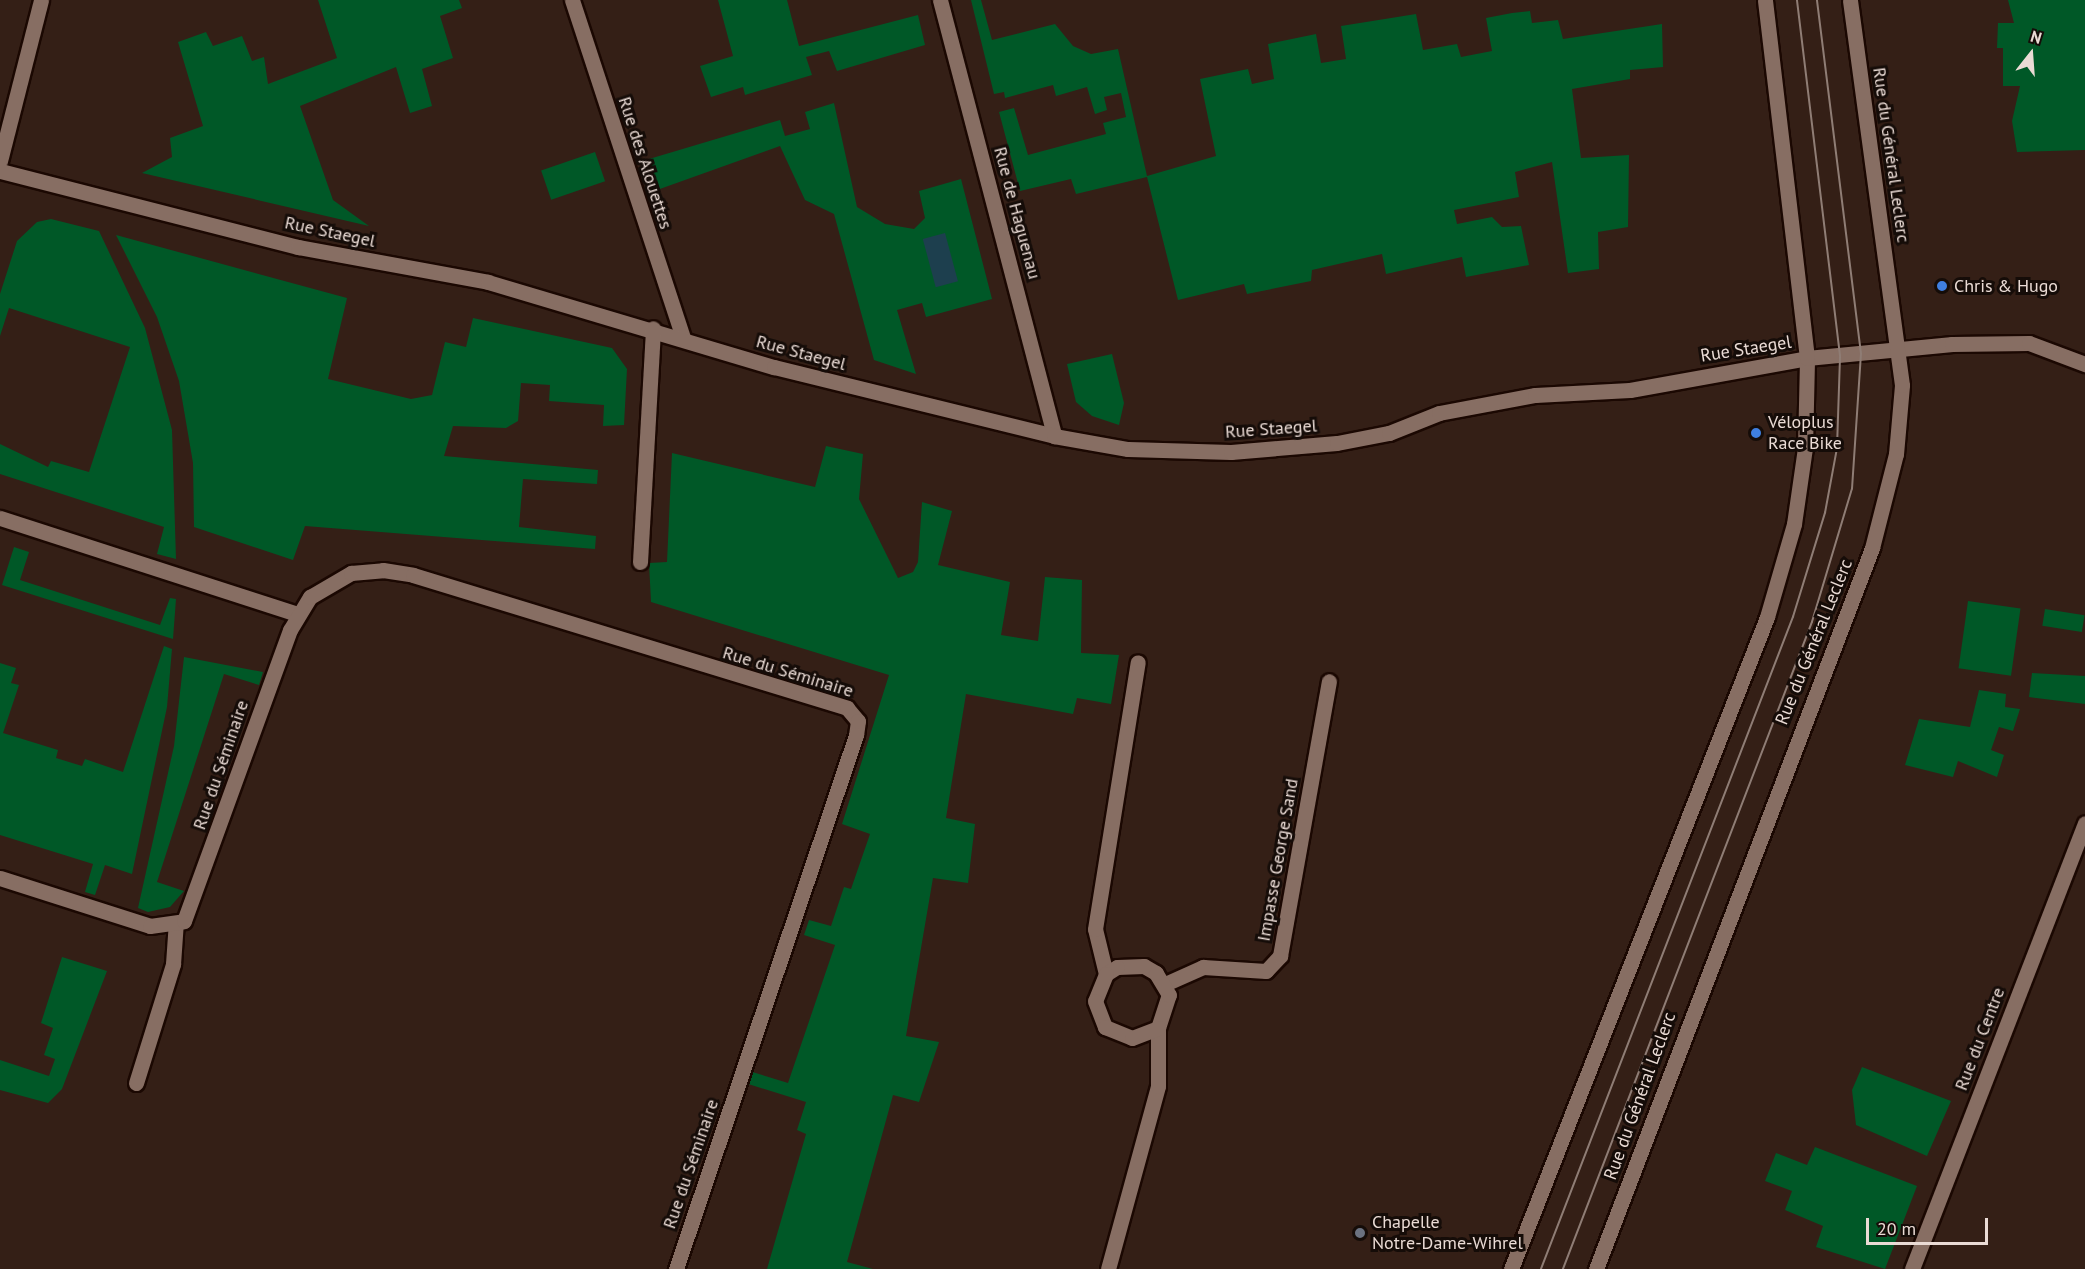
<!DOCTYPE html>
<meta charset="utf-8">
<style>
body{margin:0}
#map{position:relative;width:2085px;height:1269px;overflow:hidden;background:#341f16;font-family:"PT Sans",sans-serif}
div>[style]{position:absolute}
.green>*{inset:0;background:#005827;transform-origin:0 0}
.water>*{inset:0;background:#1d3f4e;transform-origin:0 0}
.roads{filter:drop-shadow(2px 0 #1b0802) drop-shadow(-2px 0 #1b0802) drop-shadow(0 2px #1b0802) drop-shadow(0 -2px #1b0802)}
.lane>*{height:15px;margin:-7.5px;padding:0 7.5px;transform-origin:7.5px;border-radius:7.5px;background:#876e63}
.street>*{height:15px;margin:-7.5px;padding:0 7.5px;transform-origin:7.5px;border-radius:7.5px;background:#876e63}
.secondary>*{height:15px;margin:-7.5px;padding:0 7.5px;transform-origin:7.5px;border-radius:7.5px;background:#876e63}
.tram>*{height:1.5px;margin:-0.75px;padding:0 0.75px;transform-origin:0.75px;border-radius:0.75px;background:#8f7d75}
.dots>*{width:16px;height:16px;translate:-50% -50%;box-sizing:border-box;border:3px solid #150c08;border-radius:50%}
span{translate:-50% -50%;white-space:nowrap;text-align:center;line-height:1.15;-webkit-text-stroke:6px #150c08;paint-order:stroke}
.street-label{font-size:18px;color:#eadbd5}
.poi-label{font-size:18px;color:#eadbd5}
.left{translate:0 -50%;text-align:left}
.north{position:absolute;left:2001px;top:24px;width:60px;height:60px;-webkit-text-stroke:4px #150c08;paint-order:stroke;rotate:17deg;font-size:16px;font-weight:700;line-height:24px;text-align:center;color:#eadbd5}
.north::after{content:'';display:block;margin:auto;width:21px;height:27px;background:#eadbd5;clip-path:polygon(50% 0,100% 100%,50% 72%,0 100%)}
.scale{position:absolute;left:1866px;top:1218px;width:122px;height:27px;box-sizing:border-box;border:3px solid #eadbd5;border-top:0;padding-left:8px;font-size:18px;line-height:21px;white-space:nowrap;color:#eadbd5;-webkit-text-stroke:4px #150c08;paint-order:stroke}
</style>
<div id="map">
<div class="green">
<div style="clip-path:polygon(318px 0,459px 0,462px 8px,440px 16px,453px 58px,422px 69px,432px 106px,410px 113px,396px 67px,300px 106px,333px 200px,369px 226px,142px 173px,172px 157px,170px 138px,203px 126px,178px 42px,206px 32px,213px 46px,242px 36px,252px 61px,264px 57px,268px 84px,337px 58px)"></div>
<div style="clip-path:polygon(718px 0,787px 0,799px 46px,918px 15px,925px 45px,837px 71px,829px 51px,806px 57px,812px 75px,745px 95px,743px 87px,711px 97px,700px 66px,733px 56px)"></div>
<div style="clip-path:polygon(971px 0,981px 0,992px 40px,1055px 24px,1073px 46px,1091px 54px,1118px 49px,1147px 176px,1216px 156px,1200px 79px,1248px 69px,1252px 84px,1274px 79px,1268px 44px,1316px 34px,1321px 63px,1346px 59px,1341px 26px,1416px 14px,1423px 50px,1457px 44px,1461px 57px,1492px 51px,1486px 18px,1512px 13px,1530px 11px,1532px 23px,1558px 20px,1563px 39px,1662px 24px,1663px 67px,1630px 70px,1630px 79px,1572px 89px,1581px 158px,1629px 155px,1628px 227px,1598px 232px,1599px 269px,1568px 273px,1552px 162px,1515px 172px,1519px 197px,1454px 210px,1457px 224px,1492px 217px,1502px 227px,1521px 226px,1529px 265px,1466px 277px,1462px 257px,1386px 274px,1382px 254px,1312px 270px,1311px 281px,1247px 294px,1244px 284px,1178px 300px,1147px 177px,1076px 194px,1071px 179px,1020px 191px,999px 112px,1014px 108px,1028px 155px,1106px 134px,1103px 123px,1126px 117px,1121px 93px,1104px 97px,1107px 110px,1095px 114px,1087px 87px,1056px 96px,1053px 85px,1005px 98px,1004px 92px,994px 94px)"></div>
<div style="clip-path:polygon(2008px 0,2085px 0,2085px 150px,2017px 152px,2012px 121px,2020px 86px,2003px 86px,2003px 48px,1997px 48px,1998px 23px,2014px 23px)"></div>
<div style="clip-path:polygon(834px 103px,857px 207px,885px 224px,914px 229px,925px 218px,919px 191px,961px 179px,992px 299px,926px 317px,922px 303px,897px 310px,916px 374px,874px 360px,834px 214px,805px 200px,780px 146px,657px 190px,649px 159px,780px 120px,785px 136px,810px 129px,805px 112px)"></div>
<div style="left:595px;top:152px;width:31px;height:57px;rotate:71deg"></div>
<div style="clip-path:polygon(51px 219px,99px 231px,145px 328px,172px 430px,176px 559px,157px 554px,164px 527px,0 474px,0 444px,48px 467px,51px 461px,89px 472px,130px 347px,9px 308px,0 336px,0 294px,17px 241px,37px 222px)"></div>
<div style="clip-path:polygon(116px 235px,347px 298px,328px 379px,411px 399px,432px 395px,445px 342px,466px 347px,473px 318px,612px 348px,627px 369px,624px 425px,603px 426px,604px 405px,549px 401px,550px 385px,521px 383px,518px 421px,506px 428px,453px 426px,444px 456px,598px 470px,597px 484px,523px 479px,519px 527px,596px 536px,595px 549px,305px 526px,293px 560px,194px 527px,193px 463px,179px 381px,157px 317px)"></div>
<div style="clip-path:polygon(1112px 354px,1124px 403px,1119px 425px,1092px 416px,1076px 402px,1067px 364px)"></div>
<div style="clip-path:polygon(826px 446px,863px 454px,859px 499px,898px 578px,913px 572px,918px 562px,922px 502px,952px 511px,938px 565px,1010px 582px,1001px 635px,1038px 641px,1045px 577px,1082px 580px,1081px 653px,1119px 655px,1111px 704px,1077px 698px,1073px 714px,966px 694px,946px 818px,975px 824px,968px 883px,933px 878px,906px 1036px,939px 1042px,919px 1102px,893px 1095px,847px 1262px,873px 1269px,767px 1269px,806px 1134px,797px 1130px,806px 1102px,745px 1083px,749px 1071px,788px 1083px,835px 945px,804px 935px,809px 920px,831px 926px,844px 887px,851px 889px,870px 834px,842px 824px,889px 675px,651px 602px,649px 563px,667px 562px,672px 453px,815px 487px)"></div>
<div style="clip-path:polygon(14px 547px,29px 552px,20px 580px,160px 625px,170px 598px,176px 599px,173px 639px,2px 585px)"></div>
<div style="left:1968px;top:601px;width:53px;height:68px;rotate:8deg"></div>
<div style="left:2045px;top:609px;width:40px;height:17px;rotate:9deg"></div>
<div style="clip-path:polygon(164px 646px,172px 649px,167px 707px,132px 874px,105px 865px,95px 895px,85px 892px,93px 864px,0 835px,0 663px,16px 668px,11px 683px,19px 685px,3px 733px,58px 750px,56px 758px,82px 766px,85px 759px,123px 772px)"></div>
<div style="clip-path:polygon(184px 657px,263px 672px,259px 685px,224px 674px,157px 882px,184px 891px,170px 907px,148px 912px,138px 908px,174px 746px)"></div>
<div style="clip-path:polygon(2032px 673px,2085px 676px,2085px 704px,2029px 697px)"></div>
<div style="clip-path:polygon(1979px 690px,2006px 694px,2005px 707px,2020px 709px,2013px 731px,1999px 727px,1991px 750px,2004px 755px,1997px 777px,1958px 761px,1953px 777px,1905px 765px,1919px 719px,1970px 727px)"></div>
<div style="clip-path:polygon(62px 957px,107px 971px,62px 1089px,48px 1103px,0 1090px,0 1060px,49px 1076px,55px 1059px,44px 1055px,53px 1028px,41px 1023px)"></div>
<div style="clip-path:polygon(1862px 1067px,1951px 1101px,1927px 1156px,1856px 1125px,1852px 1090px)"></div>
<div style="clip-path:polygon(1815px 1147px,1917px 1186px,1885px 1269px,1816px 1247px,1823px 1226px,1785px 1210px,1792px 1191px,1765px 1181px,1776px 1153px,1807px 1165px)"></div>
</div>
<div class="water">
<div style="left:945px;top:233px;width:50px;height:23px;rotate:75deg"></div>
</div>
<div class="roads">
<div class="lane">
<div style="left:136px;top:1083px;width:125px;rotate:-72.7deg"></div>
<div style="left:173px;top:964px;width:39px;rotate:-86deg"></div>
</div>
<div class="street">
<div style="left:572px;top:0;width:356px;rotate:71.8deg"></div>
<div style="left:940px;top:0;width:451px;rotate:75.3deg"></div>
<div style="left:0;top:161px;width:166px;rotate:-75.7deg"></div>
<div style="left:0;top:171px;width:308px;rotate:14.3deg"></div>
<div style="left:298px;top:247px;width:193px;rotate:10.4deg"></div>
<div style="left:488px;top:282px;width:298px;rotate:16.6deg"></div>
<div style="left:774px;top:367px;width:288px;rotate:13.8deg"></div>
<div style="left:1054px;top:436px;width:75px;rotate:10deg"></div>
<div style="left:1128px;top:449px;width:103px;rotate:1.7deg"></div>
<div style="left:1231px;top:452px;width:106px;rotate:-4.9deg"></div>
<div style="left:1337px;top:443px;width:53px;rotate:-10.9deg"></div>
<div style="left:1389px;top:433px;width:54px;rotate:-21.8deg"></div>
<div style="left:1439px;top:413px;width:98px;rotate:-10.6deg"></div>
<div style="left:1535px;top:395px;width:95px;rotate:-3deg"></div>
<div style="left:1630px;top:390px;width:180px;rotate:-10.2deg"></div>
<div style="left:1807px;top:358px;width:146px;rotate:-5.5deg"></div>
<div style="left:1952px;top:344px;width:77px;rotate:-0.7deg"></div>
<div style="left:2029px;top:343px;width:60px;rotate:20.6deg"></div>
<div style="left:0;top:518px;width:313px;rotate:17.9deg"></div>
<div style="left:640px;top:562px;width:234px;rotate:-86.8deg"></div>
<div style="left:0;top:878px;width:157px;rotate:17.7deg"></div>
<div style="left:150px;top:926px;width:34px;rotate:-8deg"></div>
<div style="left:184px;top:921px;width:310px;rotate:-70deg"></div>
<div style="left:290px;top:630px;width:39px;rotate:-59deg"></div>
<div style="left:310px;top:597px;width:48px;rotate:-30.3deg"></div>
<div style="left:351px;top:573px;width:32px;rotate:-5deg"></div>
<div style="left:383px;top:570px;width:30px;rotate:9deg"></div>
<div style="left:413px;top:575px;width:454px;rotate:17deg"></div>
<div style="left:847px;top:708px;width:17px;rotate:50deg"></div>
<div style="left:858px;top:721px;width:14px;rotate:98deg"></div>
<div style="left:856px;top:735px;width:564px;rotate:108.63deg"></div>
<div style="left:1106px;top:974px;width:46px;rotate:-103.7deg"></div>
<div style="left:1095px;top:929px;width:270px;rotate:-80.9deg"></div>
<div style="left:1165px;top:984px;width:42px;rotate:-24.1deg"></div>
<div style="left:1203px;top:967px;width:63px;rotate:3.6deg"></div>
<div style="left:1266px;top:971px;width:21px;rotate:-47deg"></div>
<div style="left:1280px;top:956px;width:279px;rotate:-79.9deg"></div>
<div style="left:1108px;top:1269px;width:190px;rotate:-74.7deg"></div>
<div style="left:1158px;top:1086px;width:58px;rotate:-90deg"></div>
<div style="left:1158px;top:1028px;width:35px;rotate:-72deg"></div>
<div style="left:1169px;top:995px;width:26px;rotate:-121deg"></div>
<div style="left:1156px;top:973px;width:14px;rotate:-150deg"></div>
<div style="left:1144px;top:966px;width:27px;rotate:178deg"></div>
<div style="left:1117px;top:967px;width:13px;rotate:148deg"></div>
<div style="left:1106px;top:974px;width:29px;rotate:112deg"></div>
<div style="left:1095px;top:1001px;width:28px;rotate:69deg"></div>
<div style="left:1105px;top:1027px;width:29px;rotate:22deg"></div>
<div style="left:1132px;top:1038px;width:28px;rotate:-21deg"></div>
<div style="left:1912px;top:1269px;width:478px;rotate:-68.8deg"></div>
</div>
<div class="secondary">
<div style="left:1511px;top:1269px;width:700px;rotate:-68.56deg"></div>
<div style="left:1767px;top:617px;width:97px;rotate:-73.8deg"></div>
<div style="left:1794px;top:524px;width:77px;rotate:-81.8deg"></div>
<div style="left:1805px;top:448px;width:90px;rotate:-88.7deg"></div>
<div style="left:1807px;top:358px;width:360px;rotate:-96.7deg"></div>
<div style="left:1596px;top:1269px;width:772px;rotate:-69.05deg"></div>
<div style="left:1872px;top:548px;width:97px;rotate:-75.7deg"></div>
<div style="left:1896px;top:454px;width:69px;rotate:-85deg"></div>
<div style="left:1902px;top:385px;width:388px;rotate:-97.7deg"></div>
</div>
</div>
<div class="tram">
<div style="left:1541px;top:1269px;width:699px;rotate:-68.87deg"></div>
<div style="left:1793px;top:617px;width:109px;rotate:-72.9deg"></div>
<div style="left:1825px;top:513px;width:66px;rotate:-79.5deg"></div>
<div style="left:1837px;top:448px;width:92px;rotate:-88.1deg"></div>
<div style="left:1840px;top:356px;width:359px;rotate:-96.9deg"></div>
<div style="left:1563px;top:1269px;width:693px;rotate:-68.95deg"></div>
<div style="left:1812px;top:622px;width:139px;rotate:-73.3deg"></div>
<div style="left:1852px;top:489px;width:135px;rotate:-86.2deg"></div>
<div style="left:1861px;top:354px;width:357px;rotate:-97.1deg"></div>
</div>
<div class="dots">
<div style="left:1942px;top:286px;background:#3f7fe0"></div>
<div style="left:1756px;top:433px;background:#3f7fe0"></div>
<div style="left:1360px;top:1233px;background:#6b7280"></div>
</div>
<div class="street-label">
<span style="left:1891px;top:155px;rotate:82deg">Rue du Général Leclerc</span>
<span style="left:645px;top:163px;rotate:72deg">Rue des Alouettes</span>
<span style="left:1017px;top:213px;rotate:75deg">Rue de Haguenau</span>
<span style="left:330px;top:232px;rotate:12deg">Rue Staegel</span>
<span style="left:1746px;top:349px;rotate:-9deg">Rue Staegel</span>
<span style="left:801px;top:353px;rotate:15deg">Rue Staegel</span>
<span style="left:1271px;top:429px;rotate:-4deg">Rue Staegel</span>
<span style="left:1814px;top:642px;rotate:-68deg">Rue du Général Leclerc</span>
<span style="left:788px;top:672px;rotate:17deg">Rue du Séminaire</span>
<span style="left:221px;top:765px;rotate:-71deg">Rue du Séminaire</span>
<span style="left:1278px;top:860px;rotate:-80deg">Impasse George Sand</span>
<span style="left:1980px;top:1039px;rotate:-69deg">Rue du Centre</span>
<span style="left:1640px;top:1096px;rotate:-70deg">Rue du Général Leclerc</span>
<span style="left:691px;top:1164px;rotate:-71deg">Rue du Séminaire</span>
</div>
<div class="poi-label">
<span class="left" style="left:1954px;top:286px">Chris &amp; Hugo</span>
<span class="left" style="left:1768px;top:433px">Véloplus<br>Race Bike</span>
<span class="left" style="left:1372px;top:1233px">Chapelle<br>Notre-Dame-Wihrel</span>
</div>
<div class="north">N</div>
<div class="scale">20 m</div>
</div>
